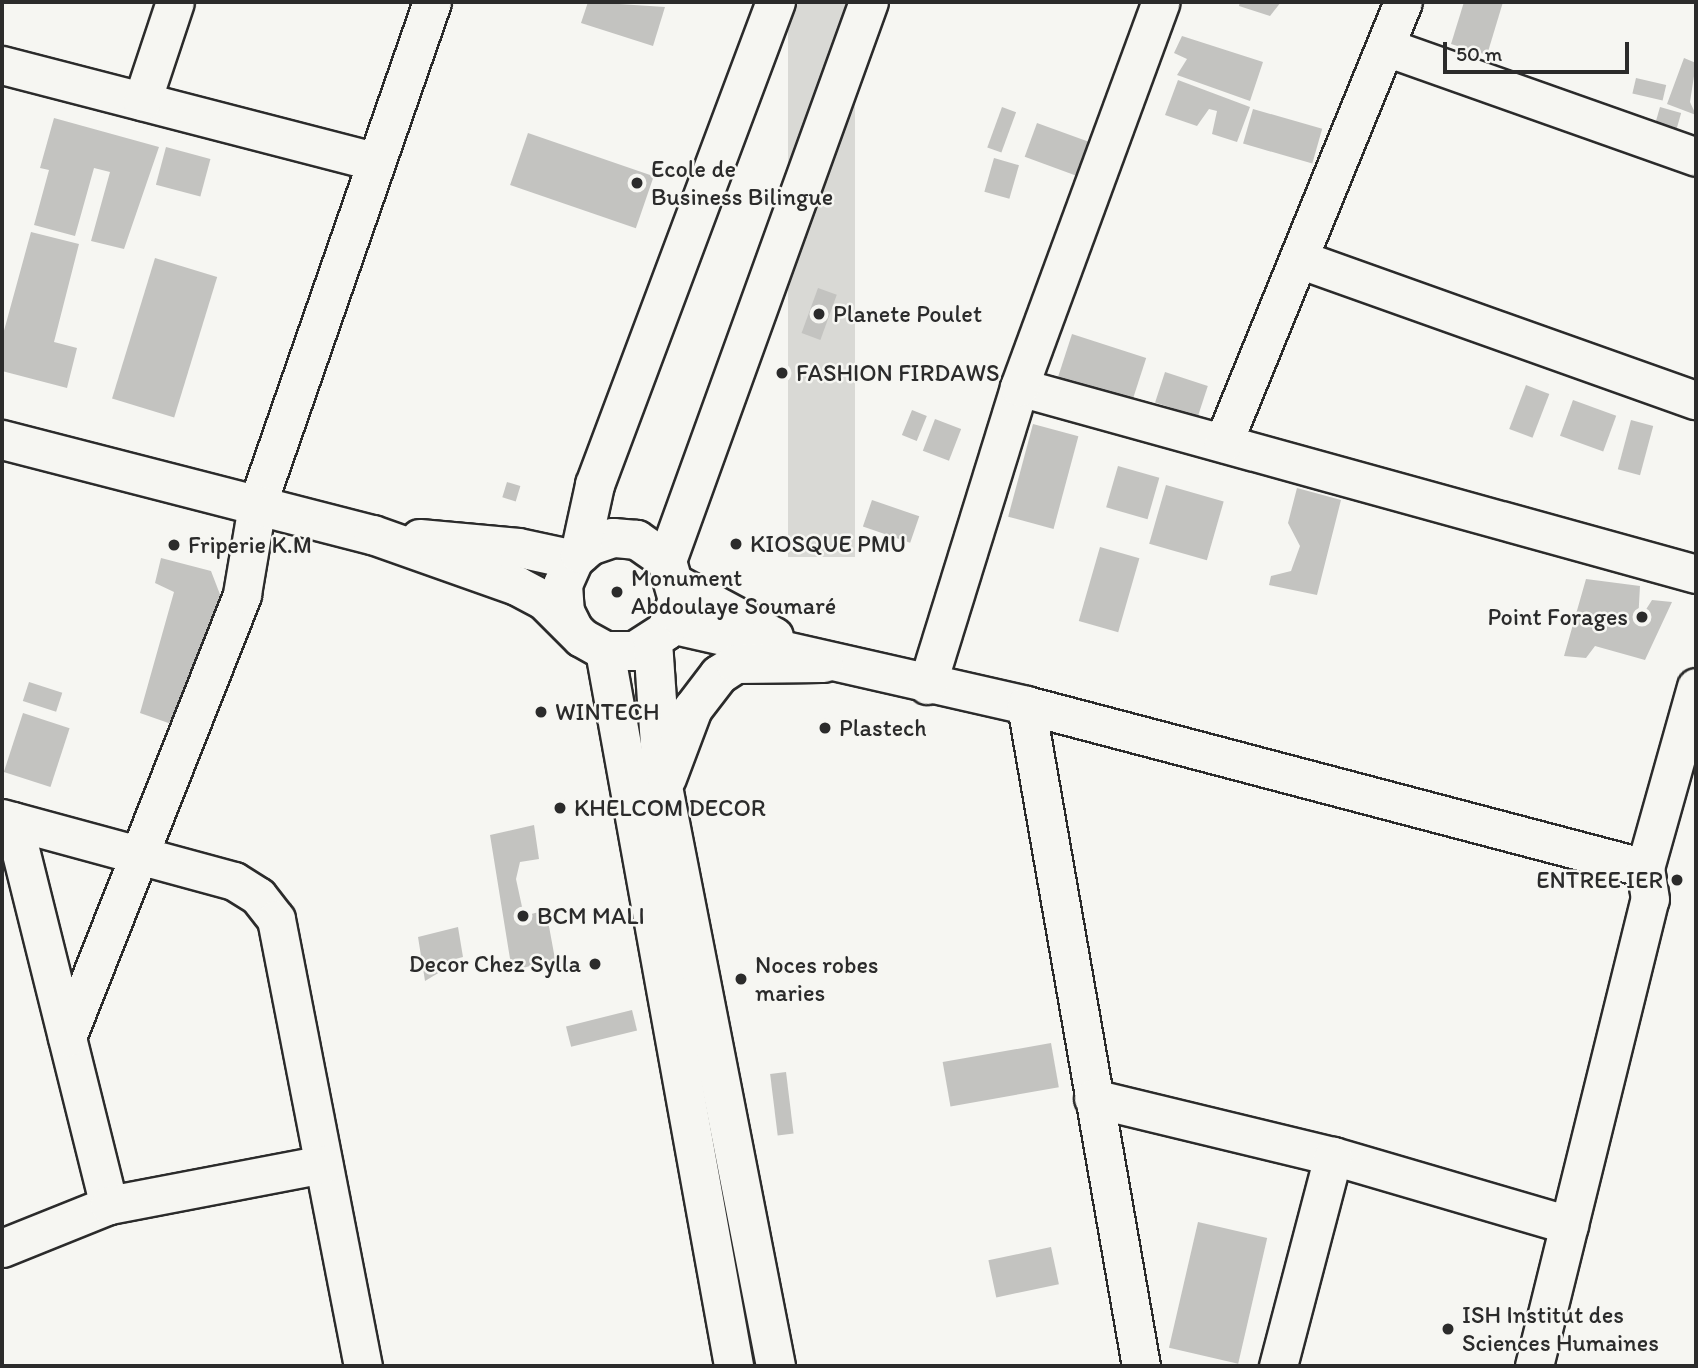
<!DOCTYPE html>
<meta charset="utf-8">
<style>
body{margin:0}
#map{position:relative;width:1698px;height:1368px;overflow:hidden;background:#f6f6f2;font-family:Itim,sans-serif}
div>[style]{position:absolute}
.green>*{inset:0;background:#d9d9d5;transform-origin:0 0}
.building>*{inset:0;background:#c3c3c0;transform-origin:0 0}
.roads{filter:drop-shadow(2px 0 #2b2b2b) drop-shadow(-2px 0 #2b2b2b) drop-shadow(0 2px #2b2b2b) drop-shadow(0 -2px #2b2b2b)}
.minor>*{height:37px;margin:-18.5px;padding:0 18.5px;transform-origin:18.5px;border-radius:18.5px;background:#f6f6f2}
.major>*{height:38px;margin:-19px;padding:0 19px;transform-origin:19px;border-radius:19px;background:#f6f6f2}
.dots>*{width:19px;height:19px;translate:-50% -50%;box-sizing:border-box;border:4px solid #f6f6f2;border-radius:50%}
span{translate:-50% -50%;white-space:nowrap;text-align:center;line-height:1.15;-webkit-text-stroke:5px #f6f6f2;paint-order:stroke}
.poi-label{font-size:24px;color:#2b2b2b}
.left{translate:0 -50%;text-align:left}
.right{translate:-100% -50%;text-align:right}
.frame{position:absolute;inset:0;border:4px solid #2b2b2b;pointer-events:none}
.scale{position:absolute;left:1443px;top:42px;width:186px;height:32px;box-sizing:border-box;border:4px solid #2b2b2b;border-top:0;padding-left:9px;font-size:21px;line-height:24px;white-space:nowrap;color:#2b2b2b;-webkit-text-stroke:5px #f6f6f2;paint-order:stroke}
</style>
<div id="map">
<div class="green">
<div style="left:788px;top:2px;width:67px;height:555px"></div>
</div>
<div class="building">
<div style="clip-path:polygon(588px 2px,665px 7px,653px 46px,581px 23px)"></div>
<div style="clip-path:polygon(1240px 2px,1281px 2px,1270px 16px,1239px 6px)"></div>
<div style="clip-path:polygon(1464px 2px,1503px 2px,1487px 55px,1451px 44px)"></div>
<div style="clip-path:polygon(1182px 36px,1263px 62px,1250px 101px,1177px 75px,1187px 59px,1174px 53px)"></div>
<div style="clip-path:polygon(1684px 58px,1696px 63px,1690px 102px,1696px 115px,1667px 104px)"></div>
<div style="left:1636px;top:78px;width:31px;height:16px;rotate:13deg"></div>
<div style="clip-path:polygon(1178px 80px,1250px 107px,1237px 142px,1212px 134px,1217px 111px,1209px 109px,1197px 126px,1165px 115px)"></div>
<div style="left:1002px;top:107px;width:15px;height:43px;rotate:20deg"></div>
<div style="left:1660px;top:107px;width:22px;height:25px;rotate:16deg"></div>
<div style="left:1253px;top:109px;width:72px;height:36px;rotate:16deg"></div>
<div style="clip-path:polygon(54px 118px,159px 147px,124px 249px,91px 241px,110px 172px,94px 168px,75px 236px,34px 225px,49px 170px,40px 168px)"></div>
<div style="left:1037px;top:123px;width:55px;height:36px;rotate:20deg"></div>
<div style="left:528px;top:133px;width:133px;height:55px;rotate:19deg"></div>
<div style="left:166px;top:147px;width:46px;height:39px;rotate:15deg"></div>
<div style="left:994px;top:158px;width:26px;height:35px;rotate:16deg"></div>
<div style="clip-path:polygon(31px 232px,79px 244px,54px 342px,77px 348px,67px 388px,2px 371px,2px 338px)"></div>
<div style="left:155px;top:258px;width:65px;height:147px;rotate:17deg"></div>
<div style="left:818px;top:288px;width:20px;height:48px;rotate:20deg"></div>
<div style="left:1072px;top:334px;width:78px;height:47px;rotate:18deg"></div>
<div style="left:1165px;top:372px;width:45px;height:32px;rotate:18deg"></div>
<div style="left:1526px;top:385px;width:25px;height:47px;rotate:21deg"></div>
<div style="left:1573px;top:400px;width:46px;height:38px;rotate:20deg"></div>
<div style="left:912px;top:410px;width:16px;height:27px;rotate:22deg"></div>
<div style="left:935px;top:419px;width:28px;height:34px;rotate:21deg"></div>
<div style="left:1631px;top:420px;width:23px;height:51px;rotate:15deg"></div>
<div style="left:1033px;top:424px;width:47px;height:96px;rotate:15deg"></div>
<div style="left:1118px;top:466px;width:43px;height:43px;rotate:16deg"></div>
<div style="left:507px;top:482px;width:14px;height:16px;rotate:17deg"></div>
<div style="left:1166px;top:485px;width:60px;height:61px;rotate:16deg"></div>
<div style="clip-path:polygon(1297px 488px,1341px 500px,1317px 595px,1269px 585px,1271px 576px,1291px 571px,1300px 546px,1288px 523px)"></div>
<div style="left:872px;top:500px;width:50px;height:28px;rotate:19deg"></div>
<div style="left:1100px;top:547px;width:41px;height:77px;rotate:16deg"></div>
<div style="clip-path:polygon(161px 558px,211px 571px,221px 597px,177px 726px,140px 713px,174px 592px,155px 583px)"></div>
<div style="clip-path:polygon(1586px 579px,1640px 586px,1638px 622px,1652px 600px,1672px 602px,1645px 660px,1595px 646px,1586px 658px,1564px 656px)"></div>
<div style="left:29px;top:682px;width:35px;height:20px;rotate:18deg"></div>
<div style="left:23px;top:713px;width:49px;height:62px;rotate:18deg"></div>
<div style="clip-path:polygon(534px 825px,539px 859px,520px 862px,516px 879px,524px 916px,546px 910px,555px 959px,512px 971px,490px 835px)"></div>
<div style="clip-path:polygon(458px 927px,463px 957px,440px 963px,440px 972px,425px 981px,418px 937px)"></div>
<div style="left:632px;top:1010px;width:21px;height:68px;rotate:76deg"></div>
<div style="left:1051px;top:1043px;width:45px;height:110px;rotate:80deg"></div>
<div style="left:786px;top:1072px;width:62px;height:16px;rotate:83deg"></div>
<div style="left:1198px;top:1222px;width:71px;height:129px;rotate:13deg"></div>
<div style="left:1051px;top:1247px;width:38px;height:64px;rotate:78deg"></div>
</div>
<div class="roads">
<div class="minor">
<div style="left:1386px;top:47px;width:329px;rotate:19.5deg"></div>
<div style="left:2px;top:65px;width:384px;rotate:14.5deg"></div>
<div style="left:142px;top:101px;width:104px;rotate:-71.6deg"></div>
<div style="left:1299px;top:259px;width:421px;rotate:19.6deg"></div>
<div style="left:1019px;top:387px;width:702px;rotate:15.44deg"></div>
<div style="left:1223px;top:443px;width:476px;rotate:-67.8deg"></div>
<div style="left:677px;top:584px;width:110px;rotate:28.2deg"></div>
<div style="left:670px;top:624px;width:365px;rotate:12.8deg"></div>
<div style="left:1026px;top:705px;width:640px;rotate:14.75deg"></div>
<div style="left:927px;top:685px;width:312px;rotate:-72.8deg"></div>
<div style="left:1019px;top:387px;width:410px;rotate:-69.8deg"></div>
<div style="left:1026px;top:705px;width:671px;rotate:80.13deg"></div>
<div style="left:2px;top:818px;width:240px;rotate:15.2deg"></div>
<div style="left:234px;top:881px;width:28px;rotate:32deg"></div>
<div style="left:258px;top:896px;width:29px;rotate:52deg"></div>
<div style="left:276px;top:919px;width:455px;rotate:79deg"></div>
<div style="left:13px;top:821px;width:396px;rotate:76deg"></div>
<div style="left:67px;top:1037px;width:476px;rotate:-68.4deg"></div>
<div style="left:242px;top:594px;width:90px;rotate:-80.4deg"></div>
<div style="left:257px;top:505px;width:533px;rotate:-70.82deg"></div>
<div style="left:1093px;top:1098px;width:247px;rotate:13.6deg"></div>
<div style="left:1333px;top:1156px;width:246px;rotate:16.3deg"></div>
<div style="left:2px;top:1248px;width:115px;rotate:-21.9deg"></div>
<div style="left:109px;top:1205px;width:218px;rotate:-10.8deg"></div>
<div style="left:1278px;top:1366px;width:217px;rotate:-75.3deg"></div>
<div style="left:1534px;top:1366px;width:481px;rotate:-76.1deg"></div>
<div style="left:1650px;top:899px;width:31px;rotate:-99deg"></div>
<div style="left:1645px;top:868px;width:188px;rotate:-74.3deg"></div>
</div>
<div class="major">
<div style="left:2px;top:440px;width:383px;rotate:14.4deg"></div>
<div style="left:373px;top:535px;width:153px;rotate:19.5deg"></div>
<div style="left:517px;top:586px;width:32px;rotate:28deg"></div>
<div style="left:545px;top:601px;width:52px;rotate:45deg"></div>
<div style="left:582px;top:638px;width:26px;rotate:29deg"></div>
<div style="left:605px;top:651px;width:30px"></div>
<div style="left:635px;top:651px;width:37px;rotate:-33deg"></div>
<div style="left:666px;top:631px;width:33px;rotate:-69deg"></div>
<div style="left:678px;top:600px;width:41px;rotate:-105.8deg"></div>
<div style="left:667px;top:561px;width:37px;rotate:-145deg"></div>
<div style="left:637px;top:540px;width:24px;rotate:-175deg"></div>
<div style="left:613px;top:538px;width:24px;rotate:161deg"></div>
<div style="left:590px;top:546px;width:21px;rotate:139deg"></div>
<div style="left:574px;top:560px;width:27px;rotate:114deg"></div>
<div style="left:563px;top:585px;width:27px;rotate:86deg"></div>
<div style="left:565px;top:612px;width:18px;rotate:63deg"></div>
<div style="left:420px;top:539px;width:99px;rotate:5.2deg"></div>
<div style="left:519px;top:548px;width:56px;rotate:12.3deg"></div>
<div style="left:580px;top:554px;width:71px;rotate:-77.7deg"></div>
<div style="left:595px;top:485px;width:516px;rotate:-69.46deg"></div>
<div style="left:667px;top:561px;width:594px;rotate:-70.13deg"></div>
<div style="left:653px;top:642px;width:145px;rotate:86.1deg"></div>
<div style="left:663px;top:787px;width:590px;rotate:78.96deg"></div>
<div style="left:605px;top:651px;width:727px;rotate:79.77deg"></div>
<div style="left:667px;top:778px;width:74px;rotate:-69.4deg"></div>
<div style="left:693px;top:709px;width:43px;rotate:-52.6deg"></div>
<div style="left:719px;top:675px;width:20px;rotate:-33deg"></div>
<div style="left:736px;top:664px;width:88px;rotate:-0.7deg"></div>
</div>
</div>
<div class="dots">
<div style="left:637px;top:183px;background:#2b2b2b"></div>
<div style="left:819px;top:314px;background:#2b2b2b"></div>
<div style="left:782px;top:373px;background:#2b2b2b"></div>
<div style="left:736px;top:544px;background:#2b2b2b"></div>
<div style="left:174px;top:545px;background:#2b2b2b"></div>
<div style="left:617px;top:592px;background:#2b2b2b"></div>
<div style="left:1642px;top:617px;background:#2b2b2b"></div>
<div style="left:541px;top:712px;background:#2b2b2b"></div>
<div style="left:825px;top:728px;background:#2b2b2b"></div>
<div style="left:560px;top:808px;background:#2b2b2b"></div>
<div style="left:1677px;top:880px;background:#2b2b2b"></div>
<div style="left:523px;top:916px;background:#2b2b2b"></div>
<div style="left:595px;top:964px;background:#2b2b2b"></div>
<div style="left:741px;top:979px;background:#2b2b2b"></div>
<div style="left:1448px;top:1329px;background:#2b2b2b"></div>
</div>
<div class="poi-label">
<span class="left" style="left:651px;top:183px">Ecole de<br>Business Bilingue</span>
<span class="left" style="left:833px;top:314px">Planete Poulet</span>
<span class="left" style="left:796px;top:373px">FASHION FIRDAWS</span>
<span class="left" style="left:750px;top:544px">KIOSQUE PMU</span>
<span class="left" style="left:188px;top:545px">Friperie K.M</span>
<span class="left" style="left:631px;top:592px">Monument<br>Abdoulaye Soumaré</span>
<span class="right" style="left:1628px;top:617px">Point Forages</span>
<span class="left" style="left:555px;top:712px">WINTECH</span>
<span class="left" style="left:839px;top:728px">Plastech</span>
<span class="left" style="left:574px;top:808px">KHELCOM DECOR</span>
<span class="right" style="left:1663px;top:880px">ENTREE IER</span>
<span class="left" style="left:537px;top:916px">BCM MALI</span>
<span class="right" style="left:581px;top:964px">Decor Chez Sylla</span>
<span class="left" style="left:755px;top:979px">Noces robes<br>maries</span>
<span class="left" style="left:1462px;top:1329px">ISH Institut des<br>Sciences Humaines</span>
</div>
<div class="frame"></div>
<div class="scale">50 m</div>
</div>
